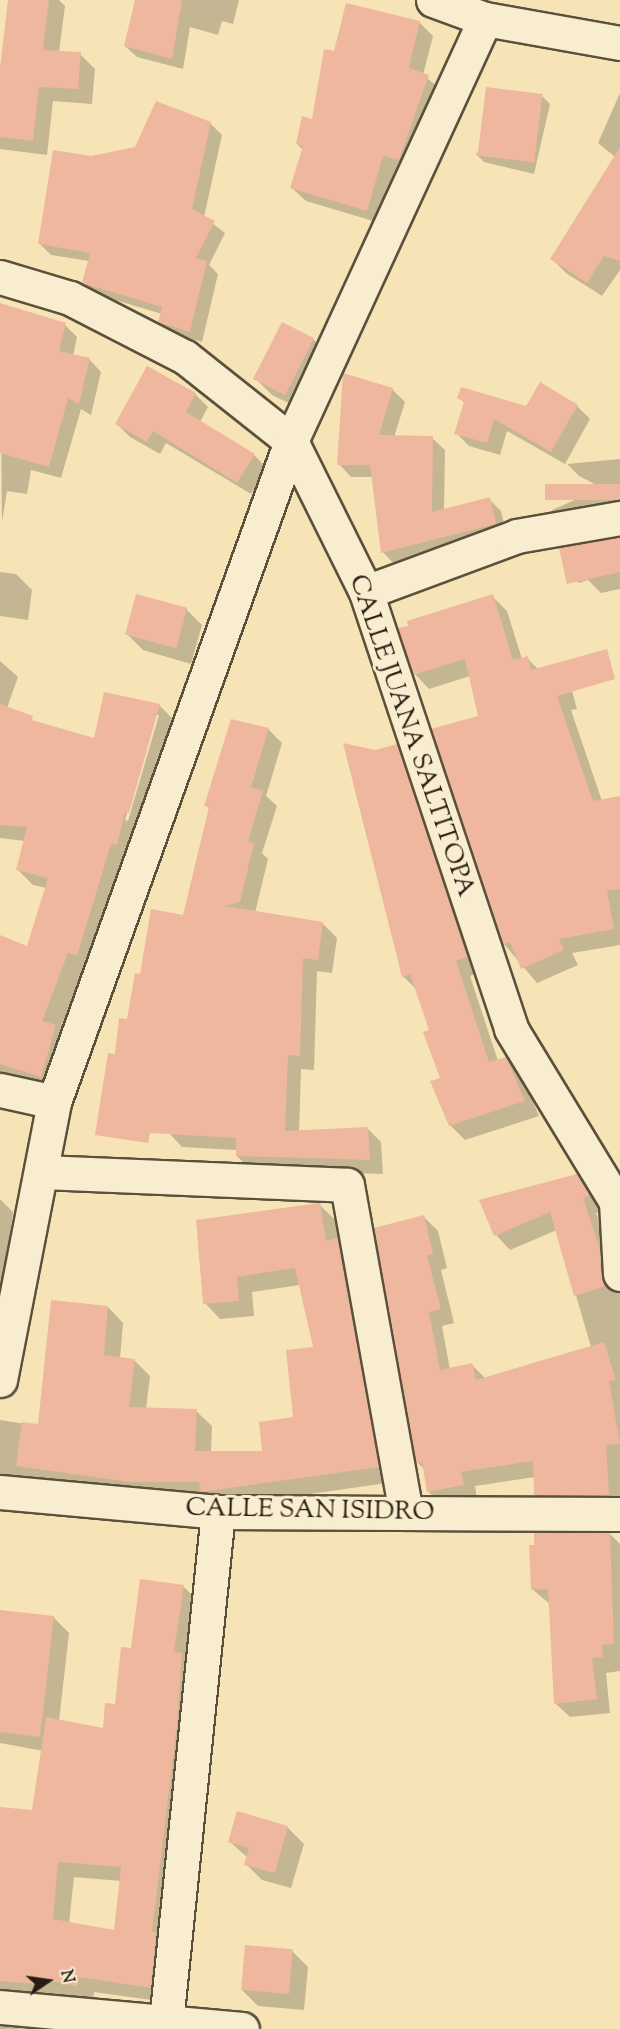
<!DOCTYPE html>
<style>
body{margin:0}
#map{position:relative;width:620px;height:2029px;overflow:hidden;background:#f6e4b7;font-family:"Sorts Mill Goudy",serif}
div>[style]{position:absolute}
.shadow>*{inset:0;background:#0003}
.building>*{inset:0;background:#eeb79e;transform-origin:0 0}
.roads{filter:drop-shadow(2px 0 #5b503c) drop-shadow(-2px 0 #5b503c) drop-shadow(0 2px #5b503c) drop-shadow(0 -2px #5b503c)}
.street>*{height:33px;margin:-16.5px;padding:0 16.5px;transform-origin:16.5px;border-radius:16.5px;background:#f9edd0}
span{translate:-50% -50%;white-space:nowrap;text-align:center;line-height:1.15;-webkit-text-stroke:6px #f9edd0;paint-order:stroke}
.street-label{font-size:26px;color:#271e13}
.north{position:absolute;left:18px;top:1951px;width:60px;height:60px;-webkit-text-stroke:4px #f9edd0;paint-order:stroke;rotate:77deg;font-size:16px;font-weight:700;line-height:24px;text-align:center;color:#271e13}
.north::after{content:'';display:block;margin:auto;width:21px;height:27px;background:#271e13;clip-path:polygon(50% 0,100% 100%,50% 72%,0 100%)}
</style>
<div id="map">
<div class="shadow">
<div style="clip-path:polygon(9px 0,59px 0,65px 6px,59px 52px,80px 54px,95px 69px,92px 104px,53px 101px,47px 155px,0 149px,0 80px)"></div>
<div style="clip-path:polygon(137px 0,239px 0,233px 24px,222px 21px,218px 35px,190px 27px,183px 69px,137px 57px,125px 46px)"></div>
<div style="clip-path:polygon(419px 22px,433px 36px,423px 75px,442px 90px,413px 173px,396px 169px,380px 223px,306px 201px,292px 188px,303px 150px,297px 144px,313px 121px)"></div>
<div style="clip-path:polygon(620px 93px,620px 161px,598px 143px)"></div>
<div style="clip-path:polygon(542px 96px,550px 104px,534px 174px,484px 162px,476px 154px)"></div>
<div style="clip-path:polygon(210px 123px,222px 135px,204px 217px,225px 233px,209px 265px,218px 274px,202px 342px,172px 333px,160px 322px,162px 314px,95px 294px,84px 283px,89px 261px,51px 255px,40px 244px,91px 157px,136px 148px)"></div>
<div style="clip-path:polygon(620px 209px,620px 270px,602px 296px,566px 273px,552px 259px)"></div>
<div style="clip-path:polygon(0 305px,65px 325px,77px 337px,73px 356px,89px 359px,101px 372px,91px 415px,81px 409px,61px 478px,31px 470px,27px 494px,7px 491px,2px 522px)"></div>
<div style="clip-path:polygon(283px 324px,313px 339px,329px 355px,307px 412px,272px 395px,256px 379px)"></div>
<div style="clip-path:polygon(540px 384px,577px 406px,590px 419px,565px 464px,507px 431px,500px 455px,469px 446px,456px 433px,465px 404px,459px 397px,527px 408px)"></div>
<div style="clip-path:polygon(392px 389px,405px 402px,394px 437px,432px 438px,445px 450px,444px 510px,489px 499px,501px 511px,507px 536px,395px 565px,383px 552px,373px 477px,351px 477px,339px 464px)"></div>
<div style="clip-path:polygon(195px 394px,208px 407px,200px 422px,254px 455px,267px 468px,251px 494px,166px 443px,160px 454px,130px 437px,117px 424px)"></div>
<div style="clip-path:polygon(620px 459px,620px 515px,566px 524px,552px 510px,602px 488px,579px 476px,567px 464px)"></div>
<div style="clip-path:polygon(620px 538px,620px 589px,601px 593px,588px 580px,579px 583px,565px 569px)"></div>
<div style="clip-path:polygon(0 572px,16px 574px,32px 590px,28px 620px,0 616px)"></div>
<div style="clip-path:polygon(492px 596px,507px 611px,522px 659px,527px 658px,539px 670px,569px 680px,577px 709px,571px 710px,602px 801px,620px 800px,620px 945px,572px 953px,578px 965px,537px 983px,504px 944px,480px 717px,470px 676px,429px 689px,415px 674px)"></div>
<div style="clip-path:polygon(186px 609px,202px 625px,191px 664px,143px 650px,127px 634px)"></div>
<div style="clip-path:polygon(evenodd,0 661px,18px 677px,7px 708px,38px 723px,95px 740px,105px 694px,160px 706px,175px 721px,93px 970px,84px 968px,60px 1030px,71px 1042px,56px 1091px,0 1075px,0 936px,28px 948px,46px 888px,33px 885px,18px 870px,25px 841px,0 838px,0 661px,156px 715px,159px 715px,128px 821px,125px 820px,156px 715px)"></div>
<div style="clip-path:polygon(268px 729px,282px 743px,266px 796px,277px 806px,262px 853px,268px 859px,255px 913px,323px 924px,337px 938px,332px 973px,317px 971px,314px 1070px,301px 1069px,299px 1132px,367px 1128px,381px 1142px,383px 1174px,251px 1170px,237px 1156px,237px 1150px,182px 1147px,169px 1133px,116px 1056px,141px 976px,185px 916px,210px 810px,206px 805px)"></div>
<div style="clip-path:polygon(396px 745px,411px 760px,481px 972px,470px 976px,498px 1061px,506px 1059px,521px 1074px,539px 1116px,465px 1140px,450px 1125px,430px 1031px,417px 990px,403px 976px,375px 752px)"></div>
<div style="clip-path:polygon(579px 1180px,603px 1210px,596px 1213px,613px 1256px,620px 1294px,620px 1510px,549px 1509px,535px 1494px,535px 1477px,475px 1486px,477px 1499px,442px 1506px,428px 1491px,424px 1469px,417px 1462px,423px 1216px,438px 1231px,447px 1268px,441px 1270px,454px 1323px,442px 1326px,450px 1370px,472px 1365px,486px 1379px,591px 1347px,557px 1230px,510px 1250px,496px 1235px)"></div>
<div style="clip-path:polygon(0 1199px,13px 1212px,0 1308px)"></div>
<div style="clip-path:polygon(319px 1204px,335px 1220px,339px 1241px,353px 1255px,394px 1482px,218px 1507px,0 1477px,0 1420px,39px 1426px,108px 1307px,123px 1323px,120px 1359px,135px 1361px,150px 1376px,146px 1409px,196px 1411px,212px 1426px,211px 1452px,264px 1452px,295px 1418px,315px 1348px,300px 1285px,252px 1292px,254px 1316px,220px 1319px,205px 1303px)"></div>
<div style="clip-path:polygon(610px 1534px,620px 1544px,620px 1671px,606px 1673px,610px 1713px,570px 1717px,555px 1703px,550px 1604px,532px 1589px)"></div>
<div style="clip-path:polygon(evenodd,184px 1587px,199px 1602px,166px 2002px,94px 1992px,93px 2000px,51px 1993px,51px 2006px,0 2017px,0 1808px,34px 1812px,43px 1751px,0 1743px,0 1611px,53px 1617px,69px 1633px,59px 1721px,104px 1730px,116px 1706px,133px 1649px,184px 1587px,74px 1877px,121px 1881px,115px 1932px,69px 1924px,74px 1877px)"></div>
<div style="clip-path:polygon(238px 1813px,288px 1828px,304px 1844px,291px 1888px,262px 1880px,246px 1864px,248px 1858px,229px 1841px)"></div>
<div style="clip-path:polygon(292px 1951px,308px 1967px,304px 2010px,258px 2006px,242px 1990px)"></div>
<div style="clip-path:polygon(0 2026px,24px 2029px,0 2029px)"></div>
</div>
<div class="building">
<div style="clip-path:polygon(8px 0,49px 0,43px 50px,81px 52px,78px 89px,39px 87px,33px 141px,0 137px,0 68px)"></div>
<div style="clip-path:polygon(135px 0,182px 0,172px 59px,124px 46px)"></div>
<div style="clip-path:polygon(346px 3px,420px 21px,409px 68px,429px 75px,399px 160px,383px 156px,367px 211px,290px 188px,303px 146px,296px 144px,302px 116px,312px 119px,324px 49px,334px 51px)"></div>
<div style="left:486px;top:87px;width:57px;height:69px;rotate:7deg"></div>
<div style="clip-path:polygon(156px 101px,211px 122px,192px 209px,215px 221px,196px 258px,207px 261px,190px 332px,158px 322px,162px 307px,82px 283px,90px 253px,38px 244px,53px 150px,91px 156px,135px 147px)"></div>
<div style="clip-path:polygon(620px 147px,620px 261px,604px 256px,587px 283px,550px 259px)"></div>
<div style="clip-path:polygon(0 303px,66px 323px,59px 351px,90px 358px,79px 404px,68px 398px,49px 467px,0 453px)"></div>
<div style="left:282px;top:322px;width:36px;height:64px;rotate:27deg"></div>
<div style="clip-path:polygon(147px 366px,196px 393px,186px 412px,255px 454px,237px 483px,153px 431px,147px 442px,115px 424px)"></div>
<div style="clip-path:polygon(343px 373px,393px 388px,379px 435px,433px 436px,432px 512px,490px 497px,496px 524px,381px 553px,370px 465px,337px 465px)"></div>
<div style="clip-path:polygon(540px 382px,578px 405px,551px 452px,494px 419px,487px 443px,454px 434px,464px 402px,457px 398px,461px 387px,526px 406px)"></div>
<div style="left:620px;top:484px;width:16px;height:75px;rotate:90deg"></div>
<div style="clip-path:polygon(620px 537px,620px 572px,567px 584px,559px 548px)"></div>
<div style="left:136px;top:594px;width:53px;height:42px;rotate:15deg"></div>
<div style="clip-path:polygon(493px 594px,513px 660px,528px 656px,531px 670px,607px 649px,615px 679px,557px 696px,593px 801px,620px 796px,620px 889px,607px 891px,614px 929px,559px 939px,564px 950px,521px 969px,510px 942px,503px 945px,431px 729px,478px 716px,465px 659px,413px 675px,398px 628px,408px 626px,407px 621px)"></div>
<div style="clip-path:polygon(104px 692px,160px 704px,129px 813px,125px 812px,117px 845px,111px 844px,77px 956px,68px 953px,42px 1021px,56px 1025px,41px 1077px,0 1064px,0 935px,27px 946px,48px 878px,16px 870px,27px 827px,0 825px,0 704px,33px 716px,32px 720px,94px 738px)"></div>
<div style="clip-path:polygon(231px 719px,269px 728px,251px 787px,263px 791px,248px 842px,254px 843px,240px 902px,225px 906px,323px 922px,318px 960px,303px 958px,300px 1056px,288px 1055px,285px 1131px,368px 1127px,370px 1160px,236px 1156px,236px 1138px,150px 1133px,148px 1143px,95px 1135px,108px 1053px,115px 1054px,119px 1018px,127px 1019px,135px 973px,140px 974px,151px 909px,183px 915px,209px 807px,204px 806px)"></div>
<div style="clip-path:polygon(343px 743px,375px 750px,397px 744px,467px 957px,456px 961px,489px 1062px,506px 1057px,525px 1101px,449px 1126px,430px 1081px,440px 1078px,423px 1032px,429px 1030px,410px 974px,402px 977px)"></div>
<div style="clip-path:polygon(577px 1174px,590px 1195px,583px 1198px,600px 1249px,601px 1275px,606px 1286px,574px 1296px,550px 1212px,494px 1236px,479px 1200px)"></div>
<div style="clip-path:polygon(320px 1203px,326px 1241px,337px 1238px,379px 1467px,201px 1492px,199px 1482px,130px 1482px,16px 1466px,22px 1422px,38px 1424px,51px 1300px,108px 1306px,104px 1355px,135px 1359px,129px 1407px,197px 1409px,195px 1451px,262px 1451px,259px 1422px,293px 1417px,286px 1350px,313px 1347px,295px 1268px,237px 1277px,239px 1301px,203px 1304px,196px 1220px)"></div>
<div style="clip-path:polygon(424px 1215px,433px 1254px,427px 1255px,441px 1309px,429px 1312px,440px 1370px,472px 1363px,476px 1380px,604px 1342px,616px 1380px,609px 1381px,620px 1444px,606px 1445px,609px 1495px,534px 1495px,533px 1461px,461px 1472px,464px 1485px,427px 1492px,422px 1462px,416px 1463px,374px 1228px)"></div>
<div style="clip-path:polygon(534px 1532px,610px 1533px,614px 1644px,602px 1645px,603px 1657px,592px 1658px,597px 1699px,554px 1704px,548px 1589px,531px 1590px,529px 1545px,534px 1545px)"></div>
<div style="clip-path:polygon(evenodd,140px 1579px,184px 1585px,174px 1652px,182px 1653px,177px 1725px,152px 1932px,156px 1932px,151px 1988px,79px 1977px,77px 1986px,36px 1978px,36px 1984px,0 1981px,0 1807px,32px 1810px,46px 1717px,103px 1728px,105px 1703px,115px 1704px,121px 1647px,131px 1648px,140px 1579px,58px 1862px,121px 1867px,114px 1930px,53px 1919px,58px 1862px)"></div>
<div style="clip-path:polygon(0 1610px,54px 1616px,40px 1737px,0 1732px)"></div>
<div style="clip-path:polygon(237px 1811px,288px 1826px,275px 1873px,244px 1865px,249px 1848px,228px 1842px)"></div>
<div style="left:245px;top:1945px;width:48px;height:45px;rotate:5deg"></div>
</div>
<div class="roads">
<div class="street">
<div style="left:433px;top:0;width:55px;rotate:20.1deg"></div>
<div style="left:485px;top:19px;width:137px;rotate:10.1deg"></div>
<div style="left:0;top:277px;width:73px;rotate:16.7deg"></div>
<div style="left:70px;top:298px;width:129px;rotate:27.2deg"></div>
<div style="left:185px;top:357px;width:135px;rotate:38.4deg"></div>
<div style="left:291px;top:441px;width:169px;rotate:63.6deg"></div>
<div style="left:366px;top:592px;width:460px;rotate:71.6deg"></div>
<div style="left:511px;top:1029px;width:202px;rotate:58.7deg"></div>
<div style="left:616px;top:1202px;width:72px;rotate:86.8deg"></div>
<div style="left:366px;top:592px;width:161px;rotate:-20.3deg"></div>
<div style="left:517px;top:536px;width:105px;rotate:-9.9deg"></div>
<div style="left:0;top:1090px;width:55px;rotate:12.5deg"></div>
<div style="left:41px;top:1172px;width:306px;rotate:2.4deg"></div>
<div style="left:347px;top:1185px;width:333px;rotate:79.8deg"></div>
<div style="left:0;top:1380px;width:283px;rotate:-79deg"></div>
<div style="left:54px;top:1102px;width:702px;rotate:-70.27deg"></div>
<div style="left:291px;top:441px;width:464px;rotate:-65.3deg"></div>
<div style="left:0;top:1492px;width:219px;rotate:5.2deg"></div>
<div style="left:218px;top:1512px;width:402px;rotate:0.3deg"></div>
<div style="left:0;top:2007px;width:243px;rotate:5.2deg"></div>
<div style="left:166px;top:2022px;width:513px;rotate:-84.18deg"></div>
</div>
</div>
<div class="street-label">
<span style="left:411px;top:736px;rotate:71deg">CALLE JUANA SALTITOPA</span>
<span style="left:310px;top:1511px;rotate:1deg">CALLE SAN ISIDRO</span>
</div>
<div class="north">N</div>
</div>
